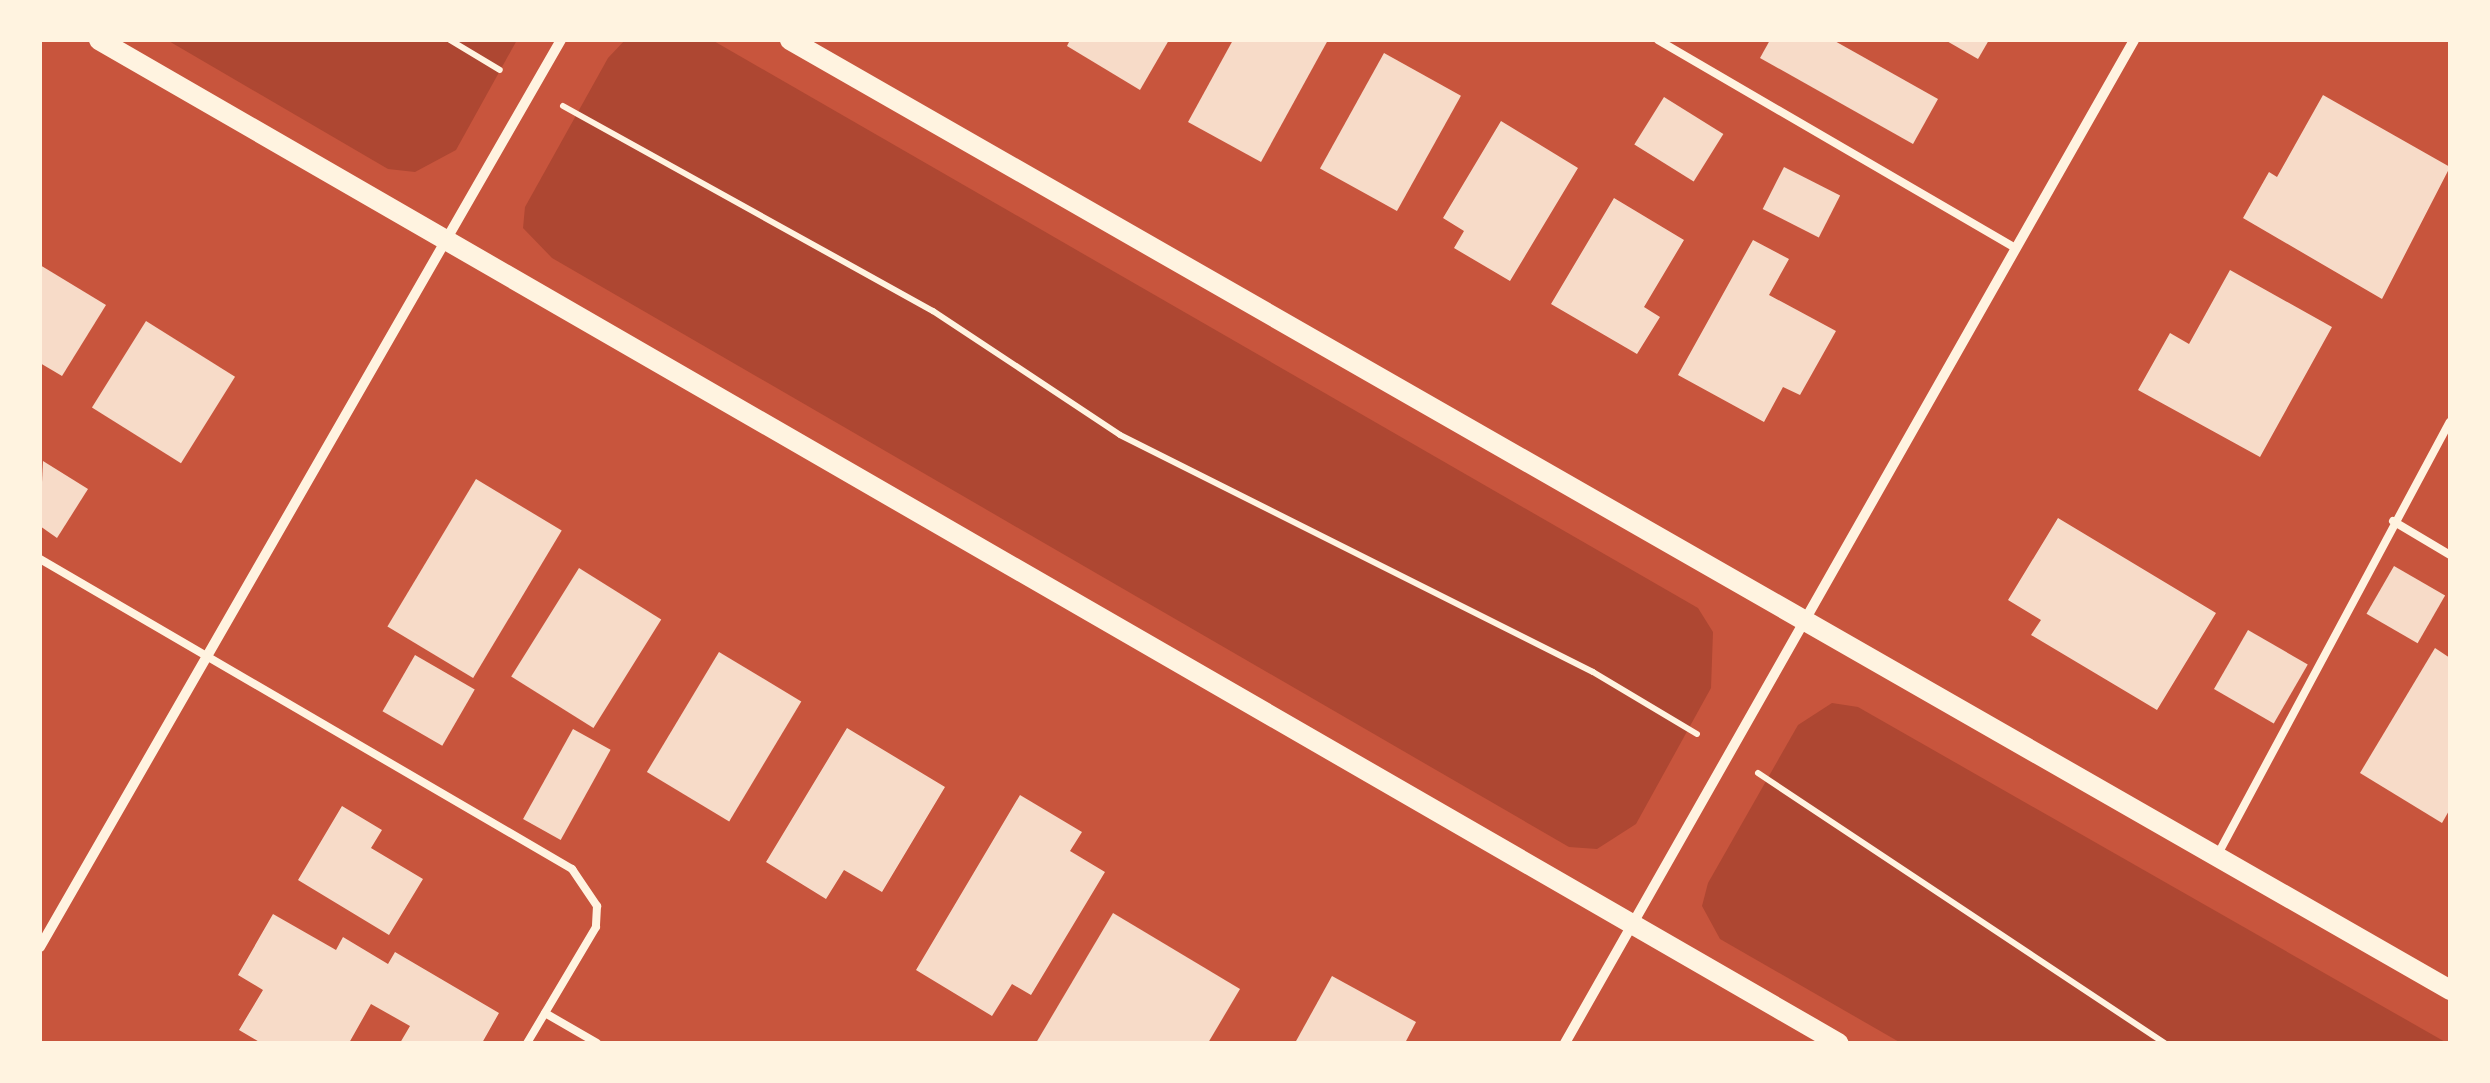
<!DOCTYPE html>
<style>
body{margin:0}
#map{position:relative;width:2490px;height:1083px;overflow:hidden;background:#c8553d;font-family:Manrope,sans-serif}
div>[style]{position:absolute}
.green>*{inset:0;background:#ae4732}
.building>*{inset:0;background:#f7dbc8;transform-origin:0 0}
.path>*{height:6px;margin:-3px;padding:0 3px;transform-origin:3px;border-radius:3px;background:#fff3e0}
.service>*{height:8px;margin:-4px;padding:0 4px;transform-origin:4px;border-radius:4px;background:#fff3e0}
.minor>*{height:10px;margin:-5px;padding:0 5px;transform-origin:5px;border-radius:5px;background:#fff3e0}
.secondary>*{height:20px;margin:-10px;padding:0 10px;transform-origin:10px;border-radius:10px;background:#fff3e0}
span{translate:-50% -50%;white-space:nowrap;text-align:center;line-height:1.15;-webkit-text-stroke:8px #fff3e0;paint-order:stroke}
.frame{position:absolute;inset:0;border:42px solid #fff3e0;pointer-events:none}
</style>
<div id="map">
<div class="green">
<div style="clip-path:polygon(167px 40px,517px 40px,456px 150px,415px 172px,388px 169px)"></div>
<div style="clip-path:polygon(625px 40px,712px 40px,1698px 608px,1713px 632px,1711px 688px,1636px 824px,1597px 849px,1569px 847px,552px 258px,523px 228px,525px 207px,608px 58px)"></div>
<div style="clip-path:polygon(1832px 703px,1858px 707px,2447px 1043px,1901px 1043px,1720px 939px,1702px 906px,1708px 883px,1798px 725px)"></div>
</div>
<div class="building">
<div style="clip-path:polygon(1070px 40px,1169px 40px,1140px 90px,1067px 46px)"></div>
<div style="clip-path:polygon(1233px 40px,1328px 40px,1261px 162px,1188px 122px)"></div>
<div style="clip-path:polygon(1770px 40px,1833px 40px,1938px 99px,1913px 144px,1760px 58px)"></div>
<div style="clip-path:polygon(1945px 40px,1989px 40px,1978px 59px)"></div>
<div style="left:1384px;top:53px;width:88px;height:132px;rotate:29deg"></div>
<div style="clip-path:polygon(2323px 95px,2450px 167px,2382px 299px,2243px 218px,2269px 172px,2277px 177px)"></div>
<div style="left:1664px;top:97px;width:70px;height:56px;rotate:32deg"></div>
<div style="clip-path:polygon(1501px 121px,1578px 168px,1510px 281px,1454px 248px,1464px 231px,1443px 218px)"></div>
<div style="left:1784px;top:167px;width:63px;height:47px;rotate:27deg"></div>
<div style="clip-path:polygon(1614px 198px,1684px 240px,1644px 307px,1660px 317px,1637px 354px,1551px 304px)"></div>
<div style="clip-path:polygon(1753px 240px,1789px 259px,1769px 295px,1836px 331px,1800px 395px,1783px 387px,1764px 422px,1678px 375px)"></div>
<div style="clip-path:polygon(40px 265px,106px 305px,62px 376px,40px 363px)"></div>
<div style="clip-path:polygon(2230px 270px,2332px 327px,2260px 457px,2138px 390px,2170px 333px,2189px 344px)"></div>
<div style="left:146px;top:321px;width:105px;height:102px;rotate:32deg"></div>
<div style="clip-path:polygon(43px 461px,88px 489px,57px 538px,40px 526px)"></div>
<div style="left:476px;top:479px;width:100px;height:172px;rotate:31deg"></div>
<div style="clip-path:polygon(2058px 518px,2216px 613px,2157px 710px,2031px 635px,2041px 620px,2008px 600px)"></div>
<div style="left:2394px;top:566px;width:59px;height:55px;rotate:30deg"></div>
<div style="left:579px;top:568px;width:97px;height:128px;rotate:32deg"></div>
<div style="left:2248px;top:630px;width:69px;height:68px;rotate:30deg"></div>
<div style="clip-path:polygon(2435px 648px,2450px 658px,2450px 809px,2442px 823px,2360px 773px)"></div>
<div style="left:719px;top:652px;width:96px;height:140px;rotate:31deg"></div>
<div style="left:415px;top:655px;width:69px;height:65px;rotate:30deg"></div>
<div style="clip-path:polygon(847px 728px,945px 787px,882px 892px,844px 870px,826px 899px,766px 862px)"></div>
<div style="left:573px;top:729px;width:43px;height:103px;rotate:29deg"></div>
<div style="clip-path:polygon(1020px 795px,1082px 832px,1070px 851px,1105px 872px,1031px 995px,1012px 984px,992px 1016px,916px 970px)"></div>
<div style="clip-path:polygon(342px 806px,382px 830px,371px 848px,423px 879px,389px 935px,298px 880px)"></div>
<div style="clip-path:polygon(1113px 913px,1240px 989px,1208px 1043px,1036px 1043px)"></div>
<div style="clip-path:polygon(273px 914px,336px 950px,343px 937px,388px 964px,395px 952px,499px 1013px,482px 1043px,400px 1043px,410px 1026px,371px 1004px,349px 1043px,261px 1043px,239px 1030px,263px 990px,238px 975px)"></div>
<div style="clip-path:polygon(1332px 976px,1416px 1022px,1405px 1043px,1295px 1043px)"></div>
</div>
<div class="path">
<div style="left:450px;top:40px;width:58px;rotate:31deg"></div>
<div style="left:563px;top:106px;width:423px;rotate:29deg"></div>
<div style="left:933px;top:311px;width:224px;rotate:33.5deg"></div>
<div style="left:1120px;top:435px;width:529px;rotate:26.61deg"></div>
<div style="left:1593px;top:672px;width:121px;rotate:30.8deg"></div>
<div style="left:1758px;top:773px;width:488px;rotate:33.6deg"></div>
</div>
<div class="service">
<div style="left:1658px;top:40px;width:414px;rotate:30.2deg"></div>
<div style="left:2393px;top:521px;width:66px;rotate:30.8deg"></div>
<div style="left:40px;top:559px;width:616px;rotate:30.23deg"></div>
<div style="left:572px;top:869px;width:45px;rotate:56deg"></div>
<div style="left:597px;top:906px;width:21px;rotate:93deg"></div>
<div style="left:596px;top:927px;width:135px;rotate:120.7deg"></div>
<div style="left:2218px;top:854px;width:490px;rotate:-61.8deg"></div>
<div style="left:545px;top:1013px;width:60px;rotate:30deg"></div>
</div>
<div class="minor">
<div style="left:40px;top:947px;width:1046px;rotate:-60.13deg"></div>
<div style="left:1565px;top:1043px;width:1153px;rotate:-60.43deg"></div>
</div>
<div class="secondary">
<div style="left:99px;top:40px;width:2008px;rotate:29.97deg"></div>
<div style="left:790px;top:40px;width:1913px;rotate:29.78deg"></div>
</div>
<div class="frame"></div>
</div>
